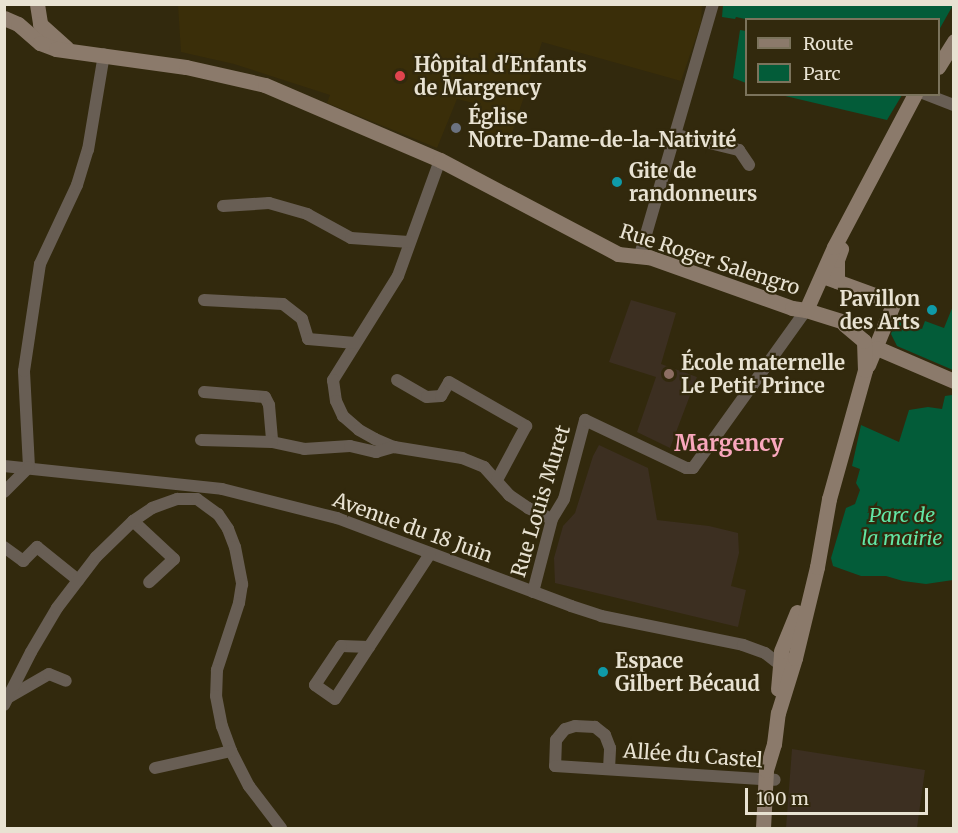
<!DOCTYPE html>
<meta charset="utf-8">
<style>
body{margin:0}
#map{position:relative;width:958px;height:833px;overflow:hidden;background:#32290d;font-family:Merriweather,serif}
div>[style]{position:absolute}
.built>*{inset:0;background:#3a2e09}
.education>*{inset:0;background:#3c2f21}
.green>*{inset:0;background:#035c39}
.street>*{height:12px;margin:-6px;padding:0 6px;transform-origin:6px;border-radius:6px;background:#685e54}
.secondary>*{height:15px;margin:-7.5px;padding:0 7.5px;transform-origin:7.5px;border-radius:7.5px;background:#8b7a6b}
.dots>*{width:16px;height:16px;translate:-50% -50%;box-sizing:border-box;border:3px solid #32290d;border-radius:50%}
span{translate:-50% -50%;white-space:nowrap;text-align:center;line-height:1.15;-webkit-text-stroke:4.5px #32290d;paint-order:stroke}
.poi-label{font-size:20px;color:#e8e2d2;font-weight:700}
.left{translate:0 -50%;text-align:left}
.right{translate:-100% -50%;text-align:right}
.street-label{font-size:20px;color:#e8e2d2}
.park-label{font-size:20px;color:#62e6a5;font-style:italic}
.quarter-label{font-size:22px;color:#f9a7bd;font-weight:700}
.frame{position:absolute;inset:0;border:6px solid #e8e2d2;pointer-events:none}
.legend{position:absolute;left:745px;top:18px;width:195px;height:78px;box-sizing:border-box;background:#32290d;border:2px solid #7b735c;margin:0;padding:8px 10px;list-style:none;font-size:18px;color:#e8e2d2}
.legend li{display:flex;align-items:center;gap:12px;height:30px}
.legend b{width:30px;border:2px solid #7b735c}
.scale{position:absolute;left:745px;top:788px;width:183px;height:27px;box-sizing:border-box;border:3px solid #e8e2d2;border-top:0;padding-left:8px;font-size:18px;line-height:21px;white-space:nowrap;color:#e8e2d2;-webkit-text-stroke:4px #32290d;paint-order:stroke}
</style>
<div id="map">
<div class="built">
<div style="clip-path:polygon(178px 5px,178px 4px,702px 5px,701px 23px,681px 81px,542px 42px,510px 139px,502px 136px,498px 143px,479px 133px,482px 118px,480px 110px,473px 103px,457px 99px,437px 148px,327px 103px,330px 95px,234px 64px,181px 52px)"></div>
</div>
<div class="education">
<div style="clip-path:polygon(631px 300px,676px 313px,661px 364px,697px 377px,670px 448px,637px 432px,656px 377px,609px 362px)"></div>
<div style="clip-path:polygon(599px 445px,648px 468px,657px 520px,709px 526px,738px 533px,739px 553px,731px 586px,746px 590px,738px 627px,555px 583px,554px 558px,563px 526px,575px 513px,593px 456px)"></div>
<div style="clip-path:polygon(792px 749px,925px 770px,917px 828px,786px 828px)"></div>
</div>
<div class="green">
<div style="clip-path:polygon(723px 5px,723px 4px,953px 5px,939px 30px,938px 20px,750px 20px,736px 17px,735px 19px,722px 17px)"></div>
<div style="clip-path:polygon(740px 30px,746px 31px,746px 83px,733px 78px)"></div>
<div style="clip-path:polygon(781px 95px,902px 95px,887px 120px)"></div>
<div style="clip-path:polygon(953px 306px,953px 370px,897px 346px,891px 334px,896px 319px,922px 329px,925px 321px,944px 328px)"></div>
<div style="clip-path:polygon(952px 395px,953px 580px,926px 584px,903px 581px,886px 576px,861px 576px,833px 566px,831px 558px,846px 508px,855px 504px,860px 490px,856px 483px,860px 469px,852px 466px,861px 425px,899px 442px,909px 410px,928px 407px,942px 409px,945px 396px)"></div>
</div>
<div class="street">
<div style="left:925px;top:94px;width:31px;rotate:21deg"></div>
<div style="left:677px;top:135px;width:64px;rotate:13.6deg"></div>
<div style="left:739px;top:150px;width:18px;rotate:56deg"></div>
<div style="left:440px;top:160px;width:123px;rotate:109.9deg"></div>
<div style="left:398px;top:276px;width:123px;rotate:122deg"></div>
<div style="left:333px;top:380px;width:21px;rotate:82deg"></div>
<div style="left:336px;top:401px;width:17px;rotate:65deg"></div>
<div style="left:343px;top:416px;width:21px;rotate:41deg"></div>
<div style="left:359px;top:430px;width:18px;rotate:29deg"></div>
<div style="left:375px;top:439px;width:21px;rotate:23deg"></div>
<div style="left:394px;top:447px;width:69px;rotate:9.2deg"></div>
<div style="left:462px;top:458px;width:24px;rotate:22deg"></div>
<div style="left:484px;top:467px;width:38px;rotate:48deg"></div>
<div style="left:509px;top:495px;width:23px;rotate:34deg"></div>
<div style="left:528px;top:508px;width:26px;rotate:25deg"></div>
<div style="left:223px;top:206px;width:46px;rotate:-3.7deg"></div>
<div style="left:269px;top:203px;width:40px;rotate:16deg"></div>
<div style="left:307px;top:214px;width:50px;rotate:28.6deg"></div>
<div style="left:351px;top:238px;width:58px;rotate:3.9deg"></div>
<div style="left:640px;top:255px;width:261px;rotate:-73.8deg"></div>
<div style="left:204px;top:300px;width:79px;rotate:2.9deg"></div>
<div style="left:283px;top:304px;width:24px;rotate:38deg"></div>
<div style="left:302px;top:319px;width:21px;rotate:73deg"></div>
<div style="left:308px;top:339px;width:47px;rotate:4.9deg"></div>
<div style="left:397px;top:380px;width:34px;rotate:30deg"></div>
<div style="left:427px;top:397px;width:14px;rotate:-4deg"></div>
<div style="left:441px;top:396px;width:16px;rotate:-60deg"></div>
<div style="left:449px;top:382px;width:89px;rotate:29.7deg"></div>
<div style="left:526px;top:426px;width:61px;rotate:118.2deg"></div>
<div style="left:204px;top:392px;width:61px;rotate:4.7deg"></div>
<div style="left:265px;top:397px;width:9px;rotate:63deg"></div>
<div style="left:269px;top:405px;width:37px;rotate:85deg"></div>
<div style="left:272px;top:442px;width:33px;rotate:12deg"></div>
<div style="left:304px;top:449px;width:46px;rotate:-3.7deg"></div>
<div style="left:350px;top:446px;width:27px;rotate:13deg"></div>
<div style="left:376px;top:452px;width:19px;rotate:-16deg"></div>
<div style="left:201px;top:440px;width:71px;rotate:1.6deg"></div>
<div style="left:4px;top:466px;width:219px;rotate:6deg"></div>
<div style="left:222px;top:489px;width:119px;rotate:14.2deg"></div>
<div style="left:337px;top:518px;width:250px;rotate:20.6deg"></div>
<div style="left:571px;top:606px;width:32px;rotate:18deg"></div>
<div style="left:601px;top:616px;width:145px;rotate:11.5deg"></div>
<div style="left:743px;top:645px;width:23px;rotate:20deg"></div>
<div style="left:765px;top:653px;width:24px;rotate:38deg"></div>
<div style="left:29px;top:467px;width:96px;rotate:-93deg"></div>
<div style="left:24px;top:371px;width:108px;rotate:-81.5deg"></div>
<div style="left:40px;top:264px;width:87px;rotate:-64.9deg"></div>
<div style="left:77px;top:185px;width:37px;rotate:-73deg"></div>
<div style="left:88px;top:150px;width:97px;rotate:-80.5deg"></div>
<div style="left:4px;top:492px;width:35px;rotate:-45deg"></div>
<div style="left:133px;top:521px;width:56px;rotate:42.8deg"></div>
<div style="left:174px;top:559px;width:34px;rotate:137deg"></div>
<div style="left:4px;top:547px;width:24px;rotate:36deg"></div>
<div style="left:23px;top:561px;width:20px;rotate:-45deg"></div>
<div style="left:37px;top:547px;width:53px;rotate:38.8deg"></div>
<div style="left:533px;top:592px;width:75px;rotate:-75.4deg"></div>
<div style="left:552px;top:519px;width:23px;rotate:-59deg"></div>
<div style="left:564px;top:499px;width:82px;rotate:-75.1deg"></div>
<div style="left:585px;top:420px;width:112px;rotate:25.4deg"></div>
<div style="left:686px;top:468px;width:7px"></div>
<div style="left:693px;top:468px;width:194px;rotate:-54.4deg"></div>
<div style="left:369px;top:647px;width:28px;rotate:-178deg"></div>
<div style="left:341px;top:646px;width:47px;rotate:123.7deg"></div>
<div style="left:315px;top:685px;width:24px;rotate:35deg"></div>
<div style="left:335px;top:699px;width:173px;rotate:-56.8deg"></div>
<div style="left:9px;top:697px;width:46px;rotate:-29.9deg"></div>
<div style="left:49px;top:674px;width:18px;rotate:22deg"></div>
<div style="left:4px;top:705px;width:59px;rotate:-63deg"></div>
<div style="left:31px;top:652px;width:51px;rotate:-59.4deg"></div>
<div style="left:57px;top:608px;width:64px;rotate:-52.6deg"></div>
<div style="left:96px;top:557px;width:52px;rotate:-44.2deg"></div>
<div style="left:133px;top:521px;width:23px;rotate:-34deg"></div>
<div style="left:152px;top:508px;width:27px;rotate:-20deg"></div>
<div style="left:177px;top:499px;width:20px"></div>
<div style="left:197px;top:499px;width:26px;rotate:36deg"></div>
<div style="left:218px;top:514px;width:18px;rotate:56deg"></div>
<div style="left:228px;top:529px;width:19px;rotate:69deg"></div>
<div style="left:235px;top:547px;width:38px;rotate:79deg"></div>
<div style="left:242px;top:584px;width:19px;rotate:99deg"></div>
<div style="left:239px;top:603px;width:71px;rotate:108.2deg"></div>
<div style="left:217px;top:670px;width:26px;rotate:92deg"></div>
<div style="left:216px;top:696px;width:31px;rotate:79deg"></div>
<div style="left:222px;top:726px;width:27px;rotate:70deg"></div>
<div style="left:231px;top:751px;width:39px;rotate:63deg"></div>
<div style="left:249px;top:786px;width:53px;rotate:52.7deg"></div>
<div style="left:155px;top:768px;width:78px;rotate:-12.6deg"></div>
<div style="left:609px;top:769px;width:21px;rotate:-87deg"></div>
<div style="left:610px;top:748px;width:14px;rotate:-111deg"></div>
<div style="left:605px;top:735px;width:13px;rotate:-141deg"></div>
<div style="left:595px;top:727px;width:20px;rotate:-177deg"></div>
<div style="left:575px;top:726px;width:10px;rotate:163deg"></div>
<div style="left:565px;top:729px;width:14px;rotate:129deg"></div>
<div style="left:556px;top:740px;width:26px;rotate:92deg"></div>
<div style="left:555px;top:766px;width:220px;rotate:3.6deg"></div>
</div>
<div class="secondary">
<div style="left:37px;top:4px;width:20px;rotate:81deg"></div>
<div style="left:40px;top:24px;width:36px;rotate:42deg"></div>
<div style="left:4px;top:18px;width:15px;rotate:23deg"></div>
<div style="left:18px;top:24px;width:29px;rotate:41deg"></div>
<div style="left:40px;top:43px;width:17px;rotate:21deg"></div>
<div style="left:56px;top:49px;width:131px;rotate:7.9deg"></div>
<div style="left:186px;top:67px;width:81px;rotate:12.8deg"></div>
<div style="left:265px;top:85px;width:190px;rotate:23.2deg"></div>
<div style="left:440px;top:160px;width:201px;rotate:27.8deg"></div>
<div style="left:618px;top:254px;width:31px;rotate:6deg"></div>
<div style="left:649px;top:257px;width:152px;rotate:19.6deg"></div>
<div style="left:792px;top:308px;width:14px;rotate:8deg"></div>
<div style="left:938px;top:67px;width:31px;rotate:-58deg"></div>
<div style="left:828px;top:278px;width:70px;rotate:20deg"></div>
<div style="left:894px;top:302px;width:68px;rotate:112.4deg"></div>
<div style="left:837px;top:281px;width:21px;rotate:-90deg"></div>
<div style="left:837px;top:260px;width:12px;rotate:-70deg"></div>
<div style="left:854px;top:325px;width:50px;rotate:-162.6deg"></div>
<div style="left:806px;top:310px;width:69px;rotate:-66deg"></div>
<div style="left:834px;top:247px;width:173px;rotate:-62.1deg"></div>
<div style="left:877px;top:348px;width:84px;rotate:23.2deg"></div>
<div style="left:778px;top:689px;width:38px;rotate:-85deg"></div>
<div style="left:781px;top:651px;width:42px;rotate:-67.7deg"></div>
<div style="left:763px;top:828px;width:58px;rotate:-87deg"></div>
<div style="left:766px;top:770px;width:27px;rotate:-73deg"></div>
<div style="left:774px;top:744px;width:31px;rotate:-83deg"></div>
<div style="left:778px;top:713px;width:58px;rotate:-72.8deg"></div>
<div style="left:795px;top:658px;width:94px;rotate:-76.4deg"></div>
<div style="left:817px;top:567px;width:69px;rotate:-80deg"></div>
<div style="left:829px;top:499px;width:134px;rotate:-74.4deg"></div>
<div style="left:865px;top:370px;width:29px;rotate:-92deg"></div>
<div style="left:864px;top:341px;width:26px;rotate:-140deg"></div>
</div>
<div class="dots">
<div style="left:400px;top:76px;background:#e0444e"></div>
<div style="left:456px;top:128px;background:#6b7280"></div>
<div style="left:617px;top:182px;background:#0f9aa8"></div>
<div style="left:932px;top:310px;background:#0f9aa8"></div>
<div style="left:669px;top:374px;background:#8d6e63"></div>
<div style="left:603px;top:672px;background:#0f9aa8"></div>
</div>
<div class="poi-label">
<span class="left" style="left:414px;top:76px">Hôpital d'Enfants<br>de Margency</span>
<span class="left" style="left:468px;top:128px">Église<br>Notre-Dame-de-la-Nativité</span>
<span class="left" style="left:629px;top:182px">Gite de<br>randonneurs</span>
<span class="right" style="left:920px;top:310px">Pavillon<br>des Arts</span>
<span class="left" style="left:681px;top:374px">École maternelle<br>Le Petit Prince</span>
<span class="left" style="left:615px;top:672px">Espace<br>Gilbert Bécaud</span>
</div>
<div class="street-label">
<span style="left:710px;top:259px;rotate:18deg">Rue Roger Salengro</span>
<span style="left:540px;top:501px;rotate:-73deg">Rue Louis Muret</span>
<span style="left:413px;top:527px;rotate:20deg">Avenue du 18 Juin</span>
<span style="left:693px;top:755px;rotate:4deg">Allée du Castel</span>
</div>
<div class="park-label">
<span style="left:902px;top:526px">Parc de<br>la mairie</span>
</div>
<div class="quarter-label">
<span style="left:729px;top:444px">Margency</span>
</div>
<div class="frame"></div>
<ul class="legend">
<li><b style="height:8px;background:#8b7a6b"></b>Route</li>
<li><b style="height:16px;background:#035c39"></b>Parc</li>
</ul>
<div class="scale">100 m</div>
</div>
